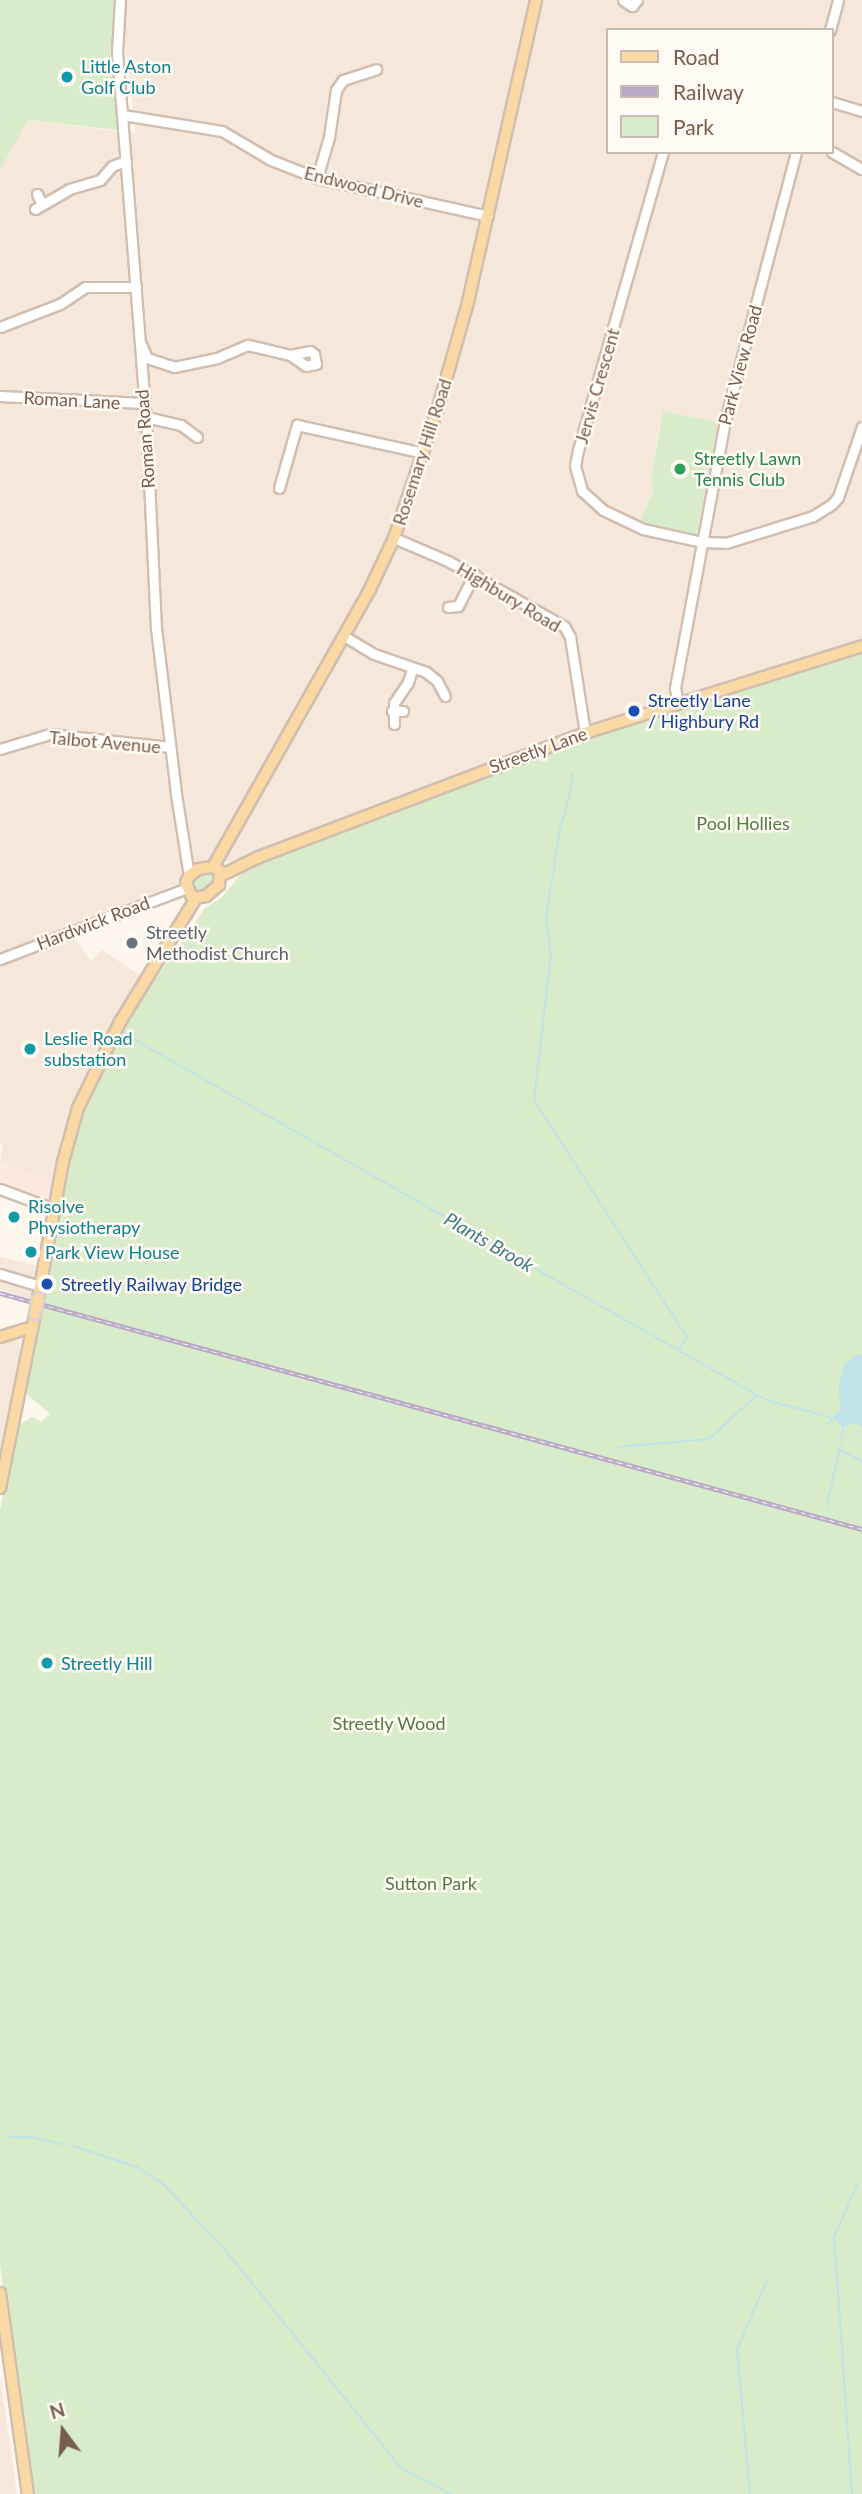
<!DOCTYPE html>
<style>
body{margin:0}
#map{position:relative;width:862px;height:2494px;overflow:hidden;background:#fdf6ec;font-family:Lato,sans-serif}
div>[style]{position:absolute}
.residential>*{inset:0;background:#f5e8da}
.commercial>*{inset:0;background:#fde8e0;transform-origin:0 0}
.green>*{inset:0;background:#d8ecc9}
.water>*{inset:0;background:#bfe3e8}
.stream>*{height:2px;margin:-1px;padding:0 1px;transform-origin:1px;border-radius:1px;background:#bfe3e8}
.roads{filter:drop-shadow(2px 0 #d1beb0) drop-shadow(-2px 0 #d1beb0) drop-shadow(0 2px #d1beb0) drop-shadow(0 -2px #d1beb0)}
.minor>*{height:9px;margin:-4.5px;padding:0 4.5px;transform-origin:4.5px;border-radius:4.5px;background:#fff}
.major>*{height:10px;margin:-5px;padding:0 5px;transform-origin:5px;border-radius:5px;background:#fbd9a5}
.rail>*{height:4.5px;margin-top:-2.25px;transform-origin:0;background:repeating-linear-gradient(90deg,#fffaf3 0 5px,#b9a8c9 0 10px);box-sizing:border-box;border-block:2px solid #b9a8c9}
.bridges{filter:drop-shadow(2px 0 #dad1cd) drop-shadow(-2px 0 #dad1cd) drop-shadow(0 2px #dad1cd) drop-shadow(0 -2px #dad1cd)}
.major-bridge>*{height:10px;margin:-5px;padding:0 5px;transform-origin:5px;border-radius:5px;background:#fbd9a5}
.dots>*{width:19px;height:19px;translate:-50% -50%;box-sizing:border-box;border:4px solid #fffaf3;border-radius:50%}
span{translate:-50% -50%;white-space:nowrap;text-align:center;line-height:1.15;-webkit-text-stroke:5px #fffaf3;paint-order:stroke}
.culture-label{font-size:18px;color:#0d838f}
.left{translate:0 -50%;text-align:left}
.street-label{font-size:18px;color:#7a5c4d}
.leisure-label{font-size:18px;color:#27864d}
.transit-label{font-size:18px;color:#164399}
.park-label{font-size:18px;color:#537a41}
.worship-label{font-size:18px;color:#5b616d}
.water-label{font-size:19px;color:#437c86;font-style:italic}
.legend{position:absolute;left:606px;top:28px;width:228px;height:126px;box-sizing:border-box;background:#fffaf3;border:2px solid #cabbb1;margin:0;padding:9px 12px;list-style:none;font-size:21px;color:#7a5c4d}
.legend li{display:flex;align-items:center;gap:14px;height:35px}
.legend b{width:35px;border:2px solid #cabbb1}
.north{position:absolute;left:28px;top:2396px;width:70px;height:70px;-webkit-text-stroke:5px #fffaf3;paint-order:stroke;rotate:344deg;font-size:19px;font-weight:700;line-height:28px;text-align:center;color:#7a5c4d}
.north::after{content:'';display:block;margin:auto;width:24px;height:32px;background:#7a5c4d;clip-path:polygon(50% 0,100% 100%,50% 72%,0 100%)}
</style>
<div id="map">
<div class="residential">
<div style="clip-path:polygon(evenodd,125px 0,862px 0,862px 641px,558px 737px,238px 861px,205px 864px,183px 876px,180px 883px,66px 927px,91px 961px,102px 950px,141px 976px,80px 1087px,55px 1181px,0 1163px,3px 1144px,0 1143px,0 170px,27px 120px,136px 133px,124px 34px,125px 0,608px 30px,832px 30px,832px 152px,608px 152px,608px 30px,125px 0,663px 411px,717px 422px,697px 533px,639px 523px,654px 489px,656px 445px,663px 411px)"></div>
<div style="clip-path:polygon(0 1257px,39px 1266px,32px 1300px,0 1289px)"></div>
<div style="clip-path:polygon(11px 1336px,18px 1339px,21px 1353px,0 1475px,0 1341px)"></div>
<div style="clip-path:polygon(0 2375px,17px 2494px,0 2494px)"></div>
</div>
<div class="commercial">
<div style="left:0;top:1163px;width:58px;height:19px;rotate:18deg"></div>
</div>
<div class="green">
<div style="clip-path:polygon(0 0,115px 0,113px 39px,118px 130px,28px 120px,0 170px)"></div>
<div style="clip-path:polygon(663px 411px,718px 422px,697px 533px,694px 534px,639px 523px,654px 489px,651px 479px)"></div>
<div style="clip-path:polygon(862px 651px,862px 2494px,31px 2494px,0 2265px,0 1511px,17px 1426px,32px 1417px,41px 1422px,50px 1414px,23px 1391px,75px 1139px,98px 1073px,134px 1010px,205px 908px,221px 898px,243px 872px,259px 862px,394px 813px,484px 774px,642px 720px,648px 723px,649px 718px,686px 705px)"></div>
<div style="clip-path:polygon(212px 872px,216px 875px,216px 883px,205px 892px,193px 891px,192px 880px,199px 874px)"></div>
</div>
<div class="water">
<div style="clip-path:polygon(856px 1355px,862px 1355px,862px 1427px,854px 1423px,843px 1428px,834px 1418px,835px 1413px,840px 1412px,839px 1385px,844px 1365px)"></div>
</div>
<div class="stream">
<div style="left:571px;top:773px;width:8px;rotate:76deg"></div>
<div style="left:573px;top:781px;width:51px;rotate:104.9deg"></div>
<div style="left:560px;top:830px;width:88px;rotate:99.1deg"></div>
<div style="left:546px;top:917px;width:38px;rotate:83deg"></div>
<div style="left:551px;top:955px;width:146px;rotate:96.7deg"></div>
<div style="left:534px;top:1100px;width:282px;rotate:57.2deg"></div>
<div style="left:687px;top:1337px;width:14px;rotate:124deg"></div>
<div style="left:125px;top:1034px;width:738px;rotate:29.73deg"></div>
<div style="left:766px;top:1400px;width:69px;rotate:15deg"></div>
<div style="left:826px;top:1425px;width:9px;rotate:-41deg"></div>
<div style="left:841px;top:1441px;width:13px;rotate:-81deg"></div>
<div style="left:619px;top:1447px;width:90px;rotate:-5.1deg"></div>
<div style="left:709px;top:1439px;width:65px;rotate:-42.5deg"></div>
<div style="left:841px;top:1450px;width:24px;rotate:28deg"></div>
<div style="left:827px;top:1506px;width:60px;rotate:-77.6deg"></div>
<div style="left:9px;top:2137px;width:22px"></div>
<div style="left:31px;top:2137px;width:35px;rotate:13deg"></div>
<div style="left:73px;top:2146px;width:67px;rotate:18.2deg"></div>
<div style="left:137px;top:2167px;width:31px;rotate:33deg"></div>
<div style="left:163px;top:2184px;width:92px;rotate:46.8deg"></div>
<div style="left:226px;top:2251px;width:279px;rotate:51.1deg"></div>
<div style="left:401px;top:2468px;width:56px;rotate:27.5deg"></div>
<div style="left:750px;top:2494px;width:146px;rotate:-95.1deg"></div>
<div style="left:737px;top:2349px;width:74px;rotate:-66.2deg"></div>
<div style="left:852px;top:2494px;width:258px;rotate:-94deg"></div>
<div style="left:834px;top:2237px;width:58px;rotate:-66.5deg"></div>
</div>
<div class="roads">
<div class="minor">
<div style="left:120px;top:0;width:52px;rotate:93.3deg"></div>
<div style="left:117px;top:52px;width:366px;rotate:85.5deg"></div>
<div style="left:146px;top:417px;width:211px;rotate:87.3deg"></div>
<div style="left:156px;top:628px;width:167px;rotate:83.1deg"></div>
<div style="left:176px;top:794px;width:83px;rotate:81deg"></div>
<div style="left:623px;top:0;width:11px;rotate:34deg"></div>
<div style="left:632px;top:6px;width:8px;rotate:-50deg"></div>
<div style="left:830px;top:30px;width:31px;rotate:-75deg"></div>
<div style="left:832px;top:102px;width:31px;rotate:17deg"></div>
<div style="left:123px;top:115px;width:100px;rotate:9.2deg"></div>
<div style="left:222px;top:131px;width:57px;rotate:30.6deg"></div>
<div style="left:271px;top:160px;width:49px;rotate:21.4deg"></div>
<div style="left:317px;top:178px;width:175px;rotate:12.5deg"></div>
<div style="left:663px;top:152px;width:310px;rotate:105.9deg"></div>
<div style="left:578px;top:450px;width:16px;rotate:101deg"></div>
<div style="left:575px;top:466px;width:26px;rotate:74deg"></div>
<div style="left:582px;top:491px;width:28px;rotate:42deg"></div>
<div style="left:603px;top:510px;width:44px;rotate:25.4deg"></div>
<div style="left:643px;top:529px;width:60px;rotate:12.4deg"></div>
<div style="left:702px;top:542px;width:24px;rotate:2deg"></div>
<div style="left:726px;top:543px;width:91px;rotate:-17.2deg"></div>
<div style="left:813px;top:516px;width:22px;rotate:-32deg"></div>
<div style="left:832px;top:504px;width:9px;rotate:-49deg"></div>
<div style="left:838px;top:497px;width:74px;rotate:-71.1deg"></div>
<div style="left:832px;top:152px;width:34px;rotate:30deg"></div>
<div style="left:317px;top:178px;width:43px;rotate:-73.7deg"></div>
<div style="left:329px;top:137px;width:48px;rotate:-81.5deg"></div>
<div style="left:336px;top:90px;width:12px;rotate:-55deg"></div>
<div style="left:343px;top:80px;width:35px;rotate:-18deg"></div>
<div style="left:37px;top:194px;width:11px;rotate:63deg"></div>
<div style="left:35px;top:209px;width:39px;rotate:-30deg"></div>
<div style="left:69px;top:189px;width:32px;rotate:-16deg"></div>
<div style="left:100px;top:180px;width:18px;rotate:-49deg"></div>
<div style="left:112px;top:166px;width:15px;rotate:-20deg"></div>
<div style="left:0;top:327px;width:64px;rotate:-21deg"></div>
<div style="left:60px;top:304px;width:30px;rotate:-34deg"></div>
<div style="left:85px;top:287px;width:51px"></div>
<div style="left:141px;top:344px;width:15px;rotate:67deg"></div>
<div style="left:147px;top:358px;width:28px;rotate:18deg"></div>
<div style="left:174px;top:367px;width:44px;rotate:-11.8deg"></div>
<div style="left:217px;top:358px;width:34px;rotate:-23deg"></div>
<div style="left:248px;top:345px;width:43px;rotate:13.4deg"></div>
<div style="left:290px;top:355px;width:20px;rotate:-11deg"></div>
<div style="left:310px;top:351px;width:5px;rotate:37deg"></div>
<div style="left:314px;top:354px;width:10px;rotate:79deg"></div>
<div style="left:316px;top:364px;width:10px;rotate:169deg"></div>
<div style="left:306px;top:366px;width:19px;rotate:-145deg"></div>
<div style="left:0;top:396px;width:144px;rotate:2.8deg"></div>
<div style="left:146px;top:417px;width:36px;rotate:13deg"></div>
<div style="left:181px;top:425px;width:20px;rotate:37deg"></div>
<div style="left:279px;top:488px;width:66px;rotate:-74.1deg"></div>
<div style="left:297px;top:425px;width:129px;rotate:12.5deg"></div>
<div style="left:394px;top:538px;width:59px;rotate:23.1deg"></div>
<div style="left:448px;top:561px;width:133px;rotate:29.3deg"></div>
<div style="left:564px;top:626px;width:13px;rotate:61deg"></div>
<div style="left:570px;top:637px;width:97px;rotate:81.1deg"></div>
<div style="left:448px;top:607px;width:10px;rotate:-6deg"></div>
<div style="left:458px;top:606px;width:36px;rotate:-63deg"></div>
<div style="left:344px;top:636px;width:35px;rotate:31deg"></div>
<div style="left:374px;top:654px;width:55px;rotate:19.1deg"></div>
<div style="left:426px;top:672px;width:14px;rotate:39deg"></div>
<div style="left:437px;top:681px;width:17px;rotate:62deg"></div>
<div style="left:678px;top:703px;width:15px;rotate:-101deg"></div>
<div style="left:675px;top:688px;width:272px;rotate:-79.4deg"></div>
<div style="left:725px;top:421px;width:278px;rotate:-75.2deg"></div>
<div style="left:392px;top:711px;width:11px"></div>
<div style="left:394px;top:724px;width:21px;rotate:-90deg"></div>
<div style="left:394px;top:703px;width:25px;rotate:-56deg"></div>
<div style="left:408px;top:682px;width:13px;rotate:-72deg"></div>
<div style="left:0;top:749px;width:52px;rotate:-16.7deg"></div>
<div style="left:50px;top:734px;width:121px;rotate:6.2deg"></div>
<div style="left:0;top:959px;width:200px;rotate:-20.8deg"></div>
<div style="left:0;top:1189px;width:58px;rotate:20.3deg"></div>
<div style="left:0;top:1274px;width:42px;rotate:16.7deg"></div>
</div>
<div class="major">
<div style="left:213px;top:867px;width:319px;rotate:-60.5deg"></div>
<div style="left:370px;top:589px;width:56px;rotate:-64.8deg"></div>
<div style="left:394px;top:538px;width:134px;rotate:-71.3deg"></div>
<div style="left:437px;top:411px;width:113px;rotate:-74.1deg"></div>
<div style="left:468px;top:302px;width:310px;rotate:-77.3deg"></div>
<div style="left:213px;top:867px;width:8px;rotate:30deg"></div>
<div style="left:220px;top:871px;width:14px;rotate:94deg"></div>
<div style="left:219px;top:885px;width:17px;rotate:140deg"></div>
<div style="left:206px;top:896px;width:10px;rotate:169deg"></div>
<div style="left:196px;top:898px;width:6px;rotate:-149deg"></div>
<div style="left:191px;top:895px;width:13px;rotate:-113deg"></div>
<div style="left:186px;top:883px;width:8px;rotate:-67deg"></div>
<div style="left:189px;top:876px;width:11px;rotate:-38deg"></div>
<div style="left:198px;top:869px;width:15px;rotate:-8deg"></div>
<div style="left:222px;top:875px;width:41px;rotate:-25.9deg"></div>
<div style="left:259px;top:857px;width:349px;rotate:-20.8deg"></div>
<div style="left:585px;top:733px;width:290px;rotate:-17.4deg"></div>
<div style="left:38px;top:1298px;width:138px;rotate:-79.6deg"></div>
<div style="left:63px;top:1162px;width:56px;rotate:-74.5deg"></div>
<div style="left:78px;top:1108px;width:96px;rotate:-64deg"></div>
<div style="left:120px;top:1022px;width:145px;rotate:-58.5deg"></div>
<div style="left:0;top:1337px;width:34px;rotate:-17deg"></div>
<div style="left:0;top:1488px;width:177px;rotate:-78.6deg"></div>
<div style="left:0;top:2293px;width:203px;rotate:82.1deg"></div>
</div>
</div>
<div class="rail">
<div style="left:0;top:1293px;width:894px;rotate:15.31deg"></div>
</div>
<div class="bridges">
<div class="major-bridge">
<div style="left:35px;top:1314px;width:16px;rotate:-79deg"></div>
</div>
</div>
<div class="dots">
<div style="left:67px;top:77px;background:#0f9aa8"></div>
<div style="left:680px;top:469px;background:#2e9e5b"></div>
<div style="left:634px;top:711px;background:#1a4fb4"></div>
<div style="left:132px;top:943px;background:#6b7280"></div>
<div style="left:30px;top:1049px;background:#0f9aa8"></div>
<div style="left:14px;top:1217px;background:#0f9aa8"></div>
<div style="left:31px;top:1252px;background:#0f9aa8"></div>
<div style="left:47px;top:1284px;background:#1a4fb4"></div>
<div style="left:47px;top:1663px;background:#0f9aa8"></div>
</div>
<div class="culture-label">
<span class="left" style="left:81px;top:77px">Little Aston<br>Golf Club</span>
<span class="left" style="left:44px;top:1049px">Leslie Road<br>substation</span>
<span class="left" style="left:28px;top:1217px">Risolve<br>Physiotherapy</span>
<span class="left" style="left:45px;top:1252px">Park View House</span>
<span class="left" style="left:61px;top:1663px">Streetly Hill</span>
</div>
<div class="street-label">
<span style="left:364px;top:187px;rotate:14deg">Endwood Drive</span>
<span style="left:740px;top:365px;rotate:-75deg">Park View Road</span>
<span style="left:597px;top:386px;rotate:-74deg">Jervis Crescent</span>
<span style="left:72px;top:400px;rotate:3deg">Roman Lane</span>
<span style="left:145px;top:439px;rotate:-94deg">Roman Road</span>
<span style="left:422px;top:452px;rotate:-72deg">Rosemary Hill Road</span>
<span style="left:509px;top:597px;rotate:31deg">Highbury Road</span>
<span style="left:105px;top:742px;rotate:5deg">Talbot Avenue</span>
<span style="left:538px;top:750px;rotate:-20deg">Streetly Lane</span>
<span style="left:93px;top:923px;rotate:-21deg">Hardwick Road</span>
</div>
<div class="leisure-label">
<span class="left" style="left:694px;top:469px">Streetly Lawn<br>Tennis Club</span>
</div>
<div class="transit-label">
<span class="left" style="left:648px;top:711px">Streetly Lane<br>/ Highbury Rd</span>
<span class="left" style="left:61px;top:1284px">Streetly Railway Bridge</span>
</div>
<div class="park-label">
<span style="left:743px;top:823px">Pool Hollies</span>
<span style="left:389px;top:1723px">Streetly Wood</span>
<span style="left:431px;top:1883px">Sutton Park</span>
</div>
<div class="worship-label">
<span class="left" style="left:146px;top:943px">Streetly<br>Methodist Church</span>
</div>
<div class="water-label">
<span style="left:489px;top:1242px;rotate:30deg">Plants Brook</span>
</div>
<ul class="legend">
<li><b style="height:9px;background:#fbd9a5"></b>Road</li>
<li><b style="height:9px;background:#b9a8c9"></b>Railway</li>
<li><b style="height:19px;background:#d8ecc9"></b>Park</li>
</ul>
<div class="north">N</div>
</div>
